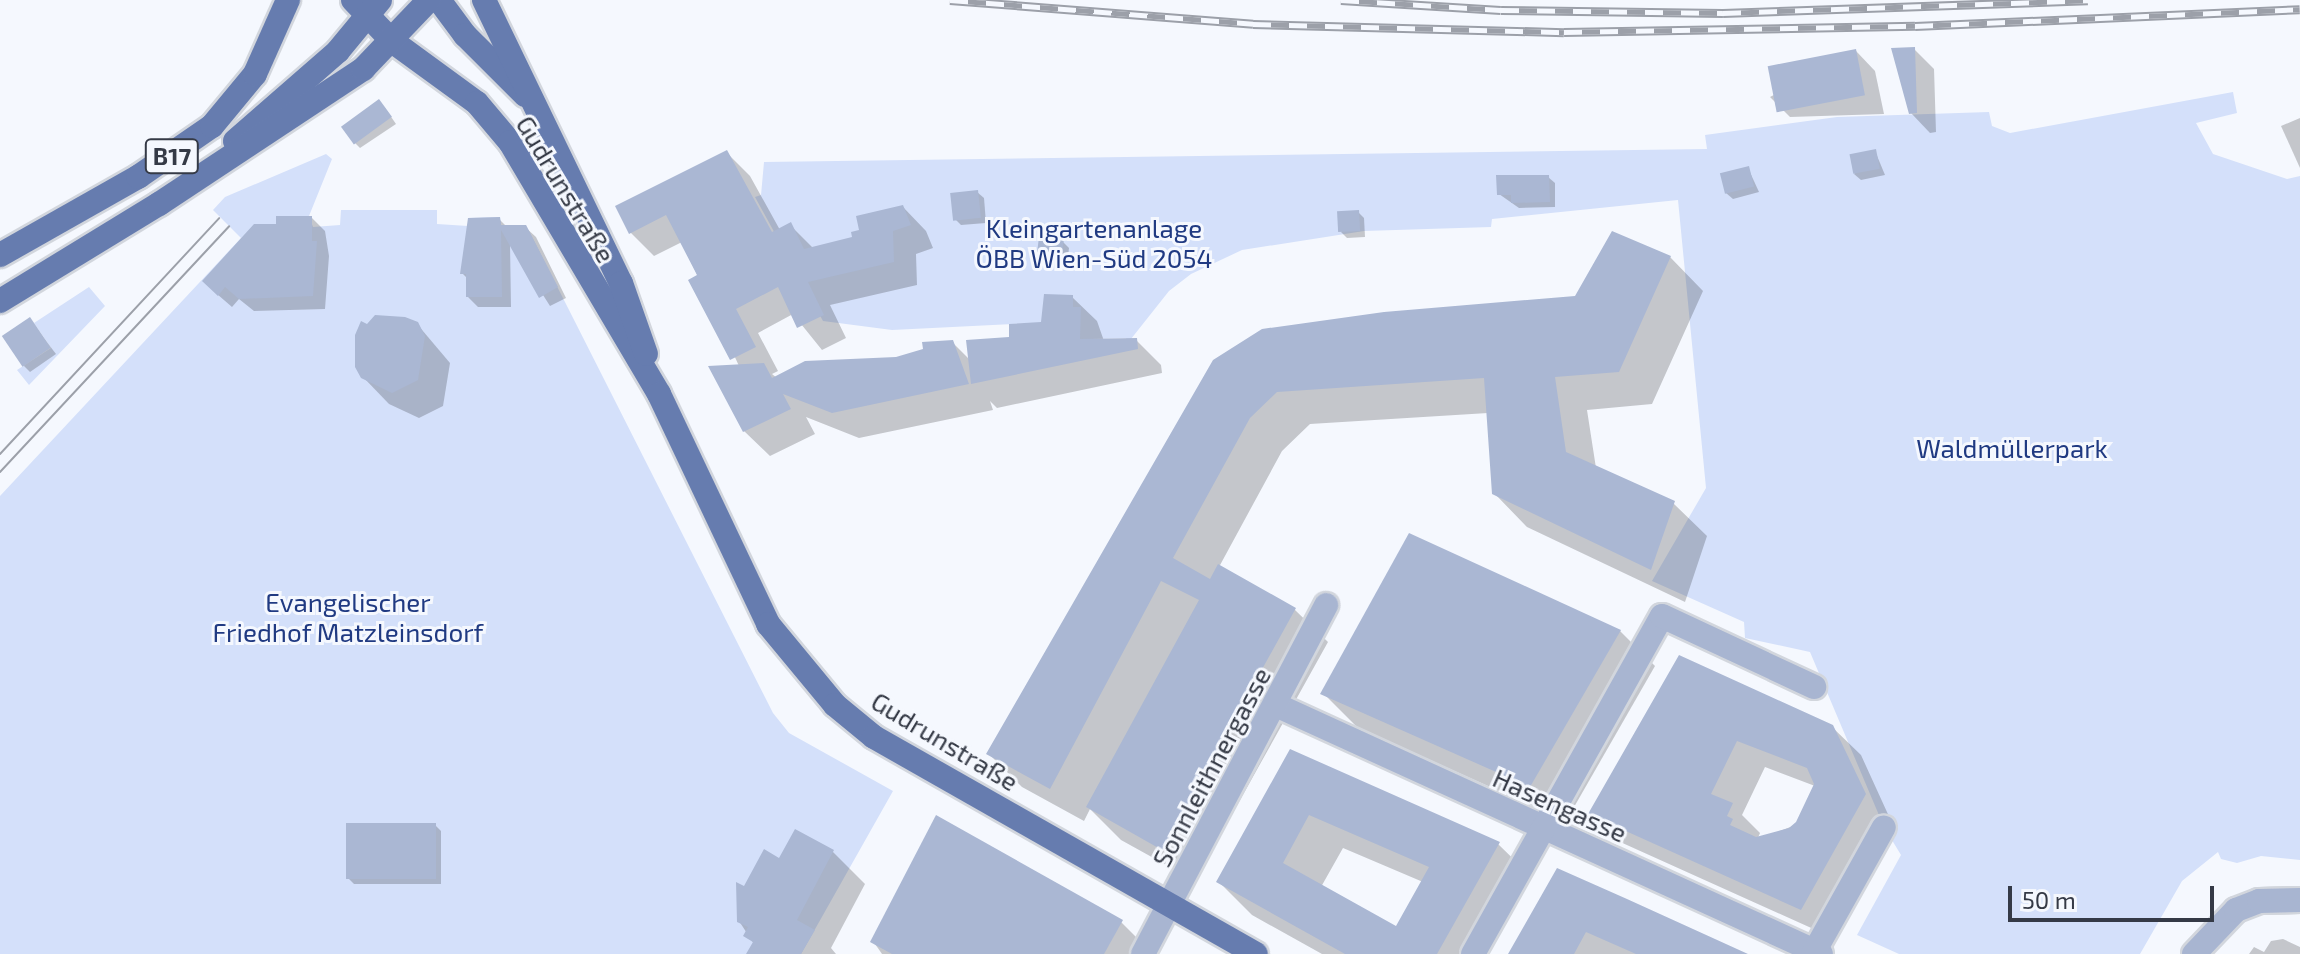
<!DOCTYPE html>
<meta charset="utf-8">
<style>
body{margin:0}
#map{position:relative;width:2300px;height:954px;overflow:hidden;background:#f5f8fe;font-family:"Exo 2",sans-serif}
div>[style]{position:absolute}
.green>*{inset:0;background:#d4e0fa}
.shadow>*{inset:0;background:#0003}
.building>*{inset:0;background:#aab7d3;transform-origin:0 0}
.roads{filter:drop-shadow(2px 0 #d2d6dd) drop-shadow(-2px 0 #d2d6dd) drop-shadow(0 2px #d2d6dd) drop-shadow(0 -2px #d2d6dd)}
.minor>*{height:24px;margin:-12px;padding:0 12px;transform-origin:12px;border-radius:12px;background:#a8b5d1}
.major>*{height:24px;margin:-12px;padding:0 12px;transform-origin:12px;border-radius:12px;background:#667caf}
.tram>*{height:2px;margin:-1px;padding:0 1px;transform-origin:1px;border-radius:1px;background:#9ca0a9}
.rail>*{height:9px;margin-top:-4.5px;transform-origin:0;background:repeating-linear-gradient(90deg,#f5f8fe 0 18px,#9ca0a9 0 36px);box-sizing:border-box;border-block:2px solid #9ca0a9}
span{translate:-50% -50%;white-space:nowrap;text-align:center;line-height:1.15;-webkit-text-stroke:6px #f5f8fe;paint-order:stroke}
.shield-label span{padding:2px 6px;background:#f5f8fe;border:2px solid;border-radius:6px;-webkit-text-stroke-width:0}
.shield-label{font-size:24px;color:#353a46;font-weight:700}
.street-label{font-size:26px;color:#353a46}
.park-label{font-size:26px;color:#203a82}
.scale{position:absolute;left:2008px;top:886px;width:206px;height:36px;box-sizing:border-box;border:4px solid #353a46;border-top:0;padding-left:10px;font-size:24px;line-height:28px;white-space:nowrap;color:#353a46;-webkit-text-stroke:6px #f5f8fe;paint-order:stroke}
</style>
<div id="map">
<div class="green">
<div style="clip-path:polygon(2233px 92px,2237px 113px,2196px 123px,2213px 154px,2287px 179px,2300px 176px,2300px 860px,2261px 856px,2237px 863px,2221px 859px,2218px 852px,2182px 881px,2140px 954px,1899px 954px,1857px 935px,1901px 855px,1884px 827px,1810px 652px,1745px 638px,1744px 622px,1652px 581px,1706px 488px,1678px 200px,1492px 219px,1491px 227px,1364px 231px,1242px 250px,1191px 274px,1169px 291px,1127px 344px,1126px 338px,1057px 340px,1056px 322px,892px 330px,823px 321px,755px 197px,761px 195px,764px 162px,1707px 149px,1705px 135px,1837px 117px,1989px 112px,1992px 126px,2010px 133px)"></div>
<div style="clip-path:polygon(326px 154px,332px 159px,309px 216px,313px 227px,340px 225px,341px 210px,437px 210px,437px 224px,468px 226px,468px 218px,500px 217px,501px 225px,526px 225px,773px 713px,789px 733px,893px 791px,801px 954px,0 954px,0 496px,241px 238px,213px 210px,225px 197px)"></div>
<div style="clip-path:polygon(89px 287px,105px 306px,29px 385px,17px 370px,51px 348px,34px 323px)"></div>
</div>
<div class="shadow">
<div style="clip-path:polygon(1914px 49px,1934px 69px,1936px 132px,1930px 133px,1911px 113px)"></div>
<div style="clip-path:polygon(1856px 51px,1875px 71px,1884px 114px,1790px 117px,1770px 97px)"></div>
<div style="clip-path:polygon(385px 108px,396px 124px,360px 148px,354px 142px)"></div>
<div style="clip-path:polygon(2300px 118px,2300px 168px,2281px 126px)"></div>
<div style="clip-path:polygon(1875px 151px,1885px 175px,1861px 180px,1854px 174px)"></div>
<div style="clip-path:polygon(726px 152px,750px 176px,780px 230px,790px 225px,814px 249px,855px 238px,903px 207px,926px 231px,933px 248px,916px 254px,917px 285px,830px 305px,846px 338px,822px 350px,793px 314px,758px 333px,778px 371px,772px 374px,777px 378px,896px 359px,952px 342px,970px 360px,1043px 324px,1072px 297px,1097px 321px,1104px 341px,1136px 340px,1161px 365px,1162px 373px,997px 408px,990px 401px,993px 410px,859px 438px,806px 417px,815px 434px,770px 456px,744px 431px,739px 366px,682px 242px,654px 256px,631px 233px,618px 207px)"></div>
<div style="clip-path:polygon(1748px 168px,1759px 192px,1733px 199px,1726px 193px)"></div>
<div style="clip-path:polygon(1548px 177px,1555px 183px,1555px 207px,1519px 208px,1499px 194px)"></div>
<div style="clip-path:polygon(977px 192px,984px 198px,986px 223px,961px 225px,955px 219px)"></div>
<div style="clip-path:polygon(1358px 212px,1364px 218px,1365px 237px,1347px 238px,1341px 232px)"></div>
<div style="clip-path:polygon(312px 218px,325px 231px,329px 256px,325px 309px,254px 311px,239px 299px,232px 307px,217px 294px,278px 226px)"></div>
<div style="clip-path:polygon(499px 219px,507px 227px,525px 227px,536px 237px,566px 298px,550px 306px,510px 243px,511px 307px,478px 307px,468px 297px,468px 279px,462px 273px)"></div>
<div style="clip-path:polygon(1063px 242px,1069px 248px,1067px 266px,1039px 257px)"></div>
<div style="clip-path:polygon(1670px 257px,1703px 291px,1652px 404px,1587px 410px,1596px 468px,1673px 503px,1707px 536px,1685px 602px,1527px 527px,1494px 493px,1488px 413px,1310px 424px,1282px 451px,1219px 567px,1294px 609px,1328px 642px,1195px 881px,1121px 840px,1090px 809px,1084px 821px,1022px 787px,989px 754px,1215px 362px,1576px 298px)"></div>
<div style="clip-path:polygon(30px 320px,56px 354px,30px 372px,24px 366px)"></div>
<div style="clip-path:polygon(417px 324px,450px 363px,443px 406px,419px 418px,389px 404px,363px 377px,368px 326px)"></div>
<div style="clip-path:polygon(1620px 631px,1655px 666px,1566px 821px,1358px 728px,1323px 693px)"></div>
<div style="clip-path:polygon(evenodd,1679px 657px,1832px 727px,1861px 755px,1892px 823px,1829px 936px,1618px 841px,1591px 813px,1679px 657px,1765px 767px,1815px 786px,1798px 824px,1757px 840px,1760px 833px,1742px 815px,1765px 767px)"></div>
<div style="clip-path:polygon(evenodd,1291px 752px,1498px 844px,1532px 877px,1489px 954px,1322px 954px,1252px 915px,1219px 882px,1291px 752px,1343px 848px,1423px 882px,1397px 929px,1321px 887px,1343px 848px)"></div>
<div style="clip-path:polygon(435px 825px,441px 831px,441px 884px,354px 884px,348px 878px)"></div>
<div style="clip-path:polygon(833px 852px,865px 884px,831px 948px,836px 954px,748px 954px,754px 944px,739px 921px,744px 889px,780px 860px)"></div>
<div style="clip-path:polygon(1558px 870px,1743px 954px,1511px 954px)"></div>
<div style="clip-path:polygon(1121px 922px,1153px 954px,882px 954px,873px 941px)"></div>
<div style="clip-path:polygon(2283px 939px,2300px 947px,2300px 954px,2249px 954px,2254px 947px,2264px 952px,2271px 941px)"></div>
</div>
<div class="building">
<div style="clip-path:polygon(1915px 47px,1917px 113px,1909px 114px,1891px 48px)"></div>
<div style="left:1856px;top:49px;width:47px;height:90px;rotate:79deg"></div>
<div style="left:379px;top:99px;width:22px;height:47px;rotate:54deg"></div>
<div style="left:1876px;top:149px;width:20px;height:27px;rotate:79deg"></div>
<div style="clip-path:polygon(727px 150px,772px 232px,791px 222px,804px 249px,852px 237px,851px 232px,859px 230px,856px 216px,903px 205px,911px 225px,893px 231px,894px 262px,808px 282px,824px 315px,797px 328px,778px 287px,736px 309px,756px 347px,730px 360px,688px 280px,697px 275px,666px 215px,629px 234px,615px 206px)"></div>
<div style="left:1749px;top:166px;width:21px;height:30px;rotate:76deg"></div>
<div style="clip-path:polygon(1496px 175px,1549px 175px,1550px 202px,1511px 203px,1511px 195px,1497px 195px)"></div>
<div style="left:978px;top:190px;width:28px;height:28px;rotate:84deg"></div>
<div style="left:1359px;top:210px;width:21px;height:22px;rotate:87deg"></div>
<div style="clip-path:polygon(276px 216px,312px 216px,312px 241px,317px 241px,313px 296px,239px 299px,225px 287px,218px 296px,202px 281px,254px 224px,276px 224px)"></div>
<div style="clip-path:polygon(500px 217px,501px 225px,526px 225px,558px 287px,539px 298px,501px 230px,502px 297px,466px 297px,466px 274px,460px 274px,468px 218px)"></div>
<div style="clip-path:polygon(1612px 231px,1671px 256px,1619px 372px,1555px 377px,1566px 452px,1675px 501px,1651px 570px,1492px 494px,1484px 378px,1277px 392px,1250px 418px,1173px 558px,1210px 579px,1218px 564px,1296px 608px,1162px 850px,1086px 807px,1199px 600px,1161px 581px,1050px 789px,986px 754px,1213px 360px,1262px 329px,1384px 312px,1575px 296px)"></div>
<div style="left:1039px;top:237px;width:25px;height:21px;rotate:7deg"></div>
<div style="clip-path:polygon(1044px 294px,1073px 295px,1073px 307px,1081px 307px,1080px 339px,1137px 338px,1138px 349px,971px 384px,966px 340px,1009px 337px,1009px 324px,1041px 322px)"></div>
<div style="clip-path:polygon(375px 315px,405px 317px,418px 322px,425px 336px,418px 380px,392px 393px,361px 378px,355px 367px,355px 335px,361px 321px,367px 324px)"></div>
<div style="left:30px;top:317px;width:37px;height:34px;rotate:56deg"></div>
<div style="clip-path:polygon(953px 340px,969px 384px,832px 413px,783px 394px,791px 409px,743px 432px,708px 366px,764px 363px,772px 378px,805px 361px,896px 357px,923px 349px,922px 342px)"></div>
<div style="clip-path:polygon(1409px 533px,1621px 630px,1530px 787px,1320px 694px)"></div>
<div style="clip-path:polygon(evenodd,1679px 655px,1833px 725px,1866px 794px,1801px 910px,1588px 814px,1679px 655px,1737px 741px,1807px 768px,1814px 784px,1796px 822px,1789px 828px,1756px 837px,1730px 825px,1733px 819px,1727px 816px,1733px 803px,1711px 794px,1737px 741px)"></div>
<div style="clip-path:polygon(evenodd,1290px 749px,1500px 842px,1437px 954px,1345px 954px,1216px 882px,1290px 749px,1309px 815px,1429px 867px,1396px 926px,1283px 863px,1309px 815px)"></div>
<div style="clip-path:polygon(936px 815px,1123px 920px,1104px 954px,892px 954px,870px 942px)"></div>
<div style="left:346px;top:823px;width:90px;height:56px"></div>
<div style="clip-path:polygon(795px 829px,834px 850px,797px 920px,815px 930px,801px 954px,746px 954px,753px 942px,743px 936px,748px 927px,737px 922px,736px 882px,744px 886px,764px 849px,779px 858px)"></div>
<div style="clip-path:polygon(1557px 868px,1627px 899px,1748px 954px,1636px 954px,1586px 932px,1574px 954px,1508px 954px)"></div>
</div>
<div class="roads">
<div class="minor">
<div style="left:1276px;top:705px;width:599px;rotate:24.55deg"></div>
<div style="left:1143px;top:954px;width:394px;rotate:-62.3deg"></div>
<div style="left:1473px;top:954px;width:387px;rotate:-60.8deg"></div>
<div style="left:1662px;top:616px;width:168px;rotate:25deg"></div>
<div style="left:1813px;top:954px;width:145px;rotate:-60.8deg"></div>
<div style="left:2194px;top:954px;width:61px;rotate:-46.3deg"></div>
<div style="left:2236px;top:910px;width:25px;rotate:-21deg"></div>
<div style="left:2259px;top:901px;width:41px;rotate:-1.4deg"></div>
</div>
<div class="major">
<div style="left:353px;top:0;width:57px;rotate:46.4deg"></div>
<div style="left:392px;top:41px;width:105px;rotate:36.1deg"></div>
<div style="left:477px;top:103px;width:51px;rotate:49.8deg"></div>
<div style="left:510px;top:142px;width:293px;rotate:59.4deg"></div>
<div style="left:659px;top:394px;width:255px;rotate:64.6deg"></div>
<div style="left:768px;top:624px;width:105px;rotate:50.4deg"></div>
<div style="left:835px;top:705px;width:50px;rotate:39.4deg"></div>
<div style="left:874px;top:737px;width:439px;rotate:29.6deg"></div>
<div style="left:439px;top:0;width:44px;rotate:53.4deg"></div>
<div style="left:465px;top:35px;width:85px;rotate:45deg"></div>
<div style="left:484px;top:0;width:314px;rotate:64.2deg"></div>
<div style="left:621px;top:283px;width:75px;rotate:70.6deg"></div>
<div style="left:235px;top:141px;width:137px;rotate:-41.1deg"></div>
<div style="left:338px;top:51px;width:66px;rotate:-50.5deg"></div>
<div style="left:0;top:255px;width:159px;rotate:-29.5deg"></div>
<div style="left:138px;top:177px;width:90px;rotate:-34.6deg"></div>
<div style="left:212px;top:126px;width:67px;rotate:-50.4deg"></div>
<div style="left:255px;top:74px;width:81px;rotate:-66deg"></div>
<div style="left:0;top:301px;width:186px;rotate:-31.4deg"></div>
<div style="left:159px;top:204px;width:245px;rotate:-33.5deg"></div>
<div style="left:363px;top:69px;width:95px;rotate:-46.3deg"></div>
</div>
</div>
<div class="tram">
<div style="left:0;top:454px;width:322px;rotate:-47.1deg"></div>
<div style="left:0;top:472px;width:336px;rotate:-47deg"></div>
</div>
<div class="rail">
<div style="left:950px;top:0;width:304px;rotate:4.5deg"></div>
<div style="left:1253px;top:24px;width:311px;rotate:1.5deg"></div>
<div style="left:1564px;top:32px;width:351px;rotate:-1deg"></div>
<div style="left:1915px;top:26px;width:385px;rotate:-2.5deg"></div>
<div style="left:1341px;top:0;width:160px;rotate:3.6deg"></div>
<div style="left:1501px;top:10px;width:222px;rotate:0.8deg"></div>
<div style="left:1723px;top:13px;width:365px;rotate:-2deg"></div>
</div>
<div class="shield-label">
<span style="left:172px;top:156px">B17</span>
</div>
<div class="street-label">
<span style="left:566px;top:189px;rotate:59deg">Gudrunstraße</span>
<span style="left:945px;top:741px;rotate:31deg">Gudrunstraße</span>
<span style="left:1211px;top:767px;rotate:-62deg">Sonnleithnergasse</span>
<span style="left:1560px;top:805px;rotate:24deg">Hasengasse</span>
</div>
<div class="park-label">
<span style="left:1094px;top:243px">Kleingartenanlage<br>ÖBB Wien-Süd 2054</span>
<span style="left:2012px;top:448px">Waldmüllerpark</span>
<span style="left:348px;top:617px">Evangelischer<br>Friedhof Matzleinsdorf</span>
</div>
<div class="scale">50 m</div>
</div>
